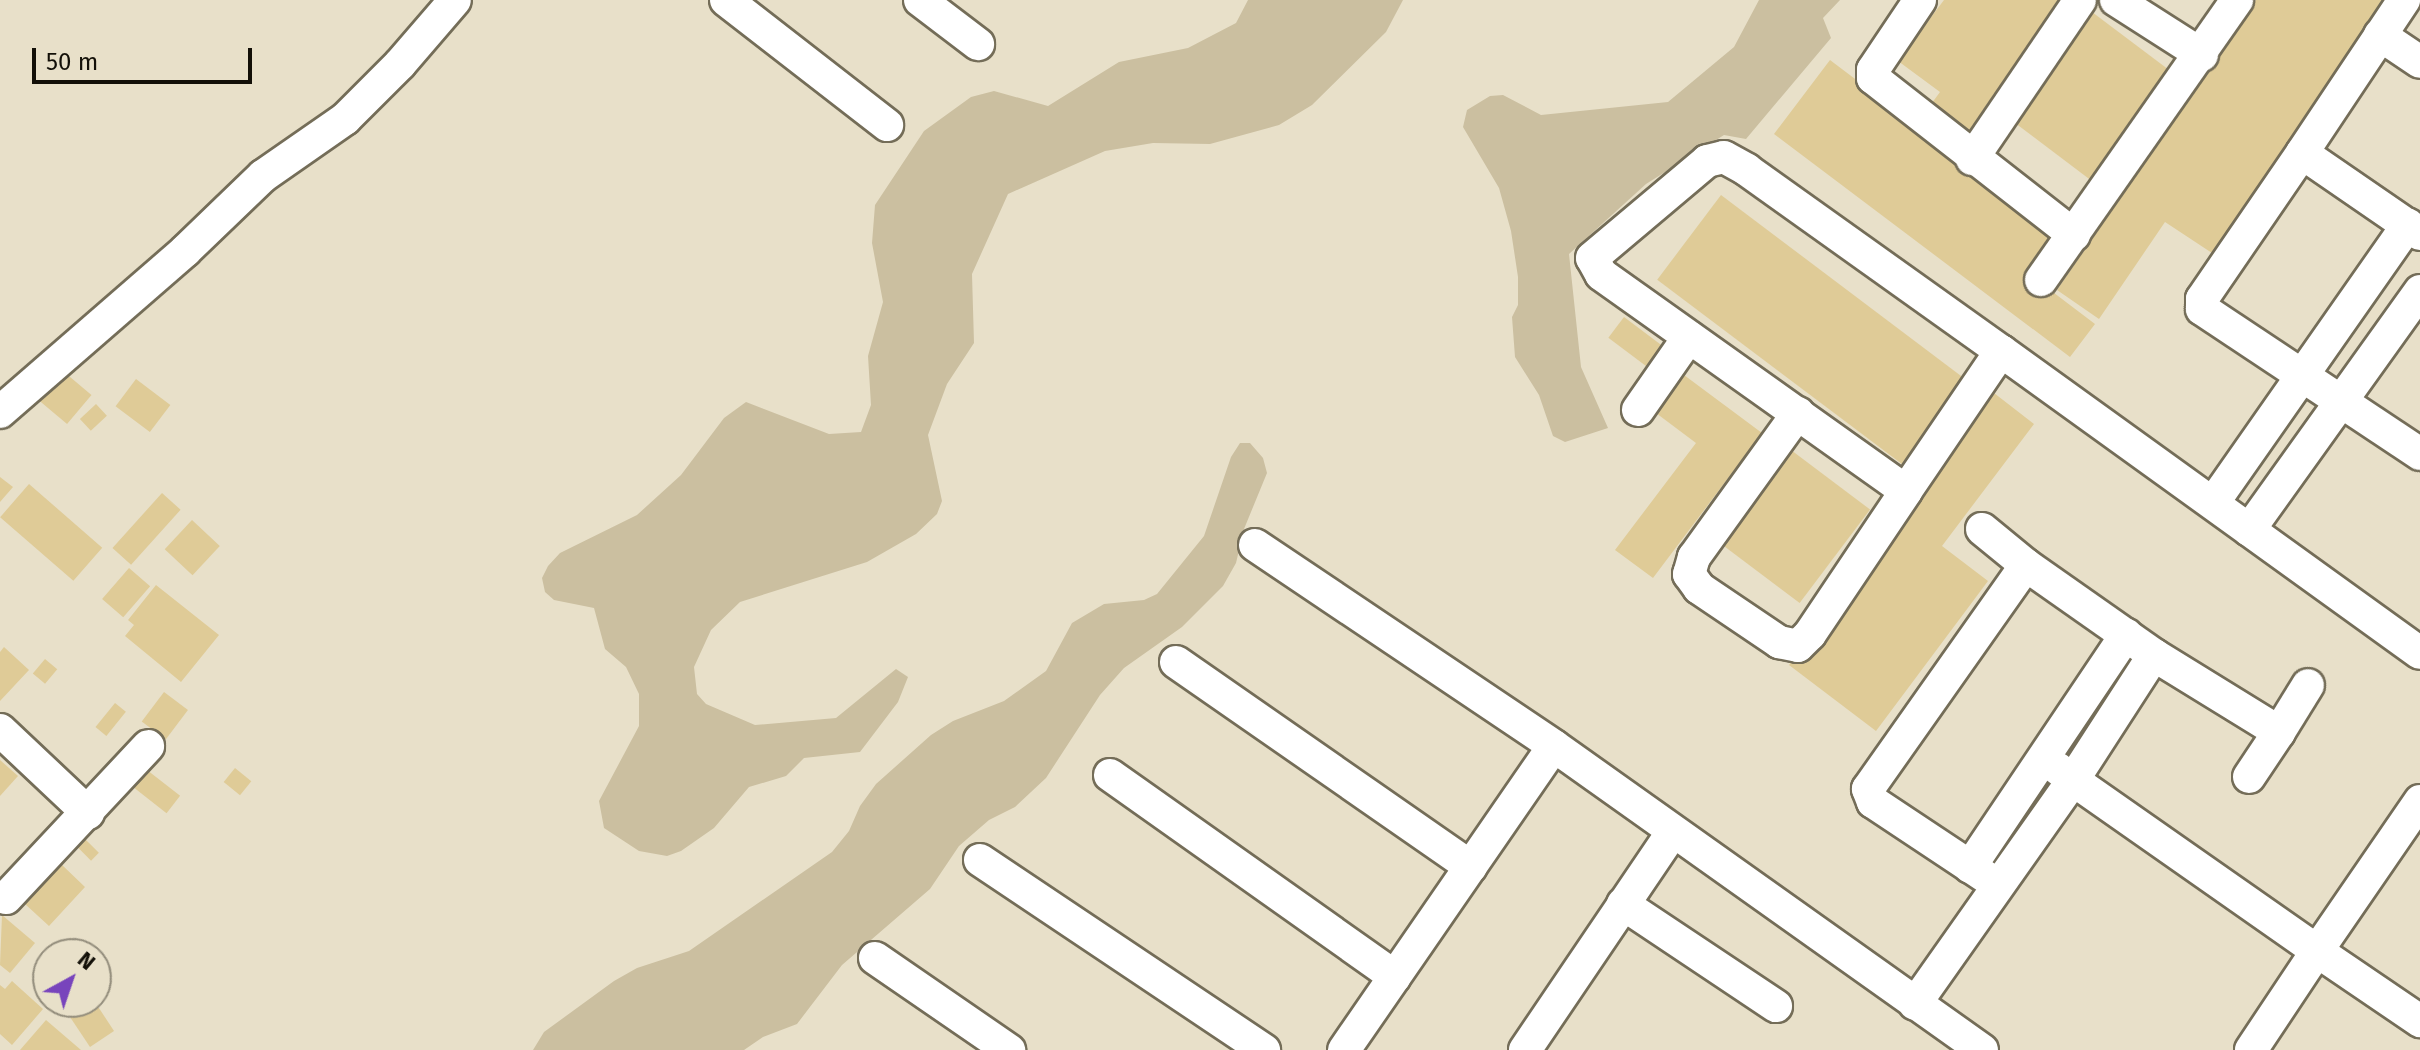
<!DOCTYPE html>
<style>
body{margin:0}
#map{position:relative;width:2420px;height:1050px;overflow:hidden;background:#e8e0c9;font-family:"Fira Sans",sans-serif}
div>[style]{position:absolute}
.green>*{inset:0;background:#cbbfa0}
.building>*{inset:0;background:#dfcb97;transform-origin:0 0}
.roads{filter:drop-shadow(2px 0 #746d58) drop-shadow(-2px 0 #746d58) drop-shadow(0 2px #746d58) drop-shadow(0 -2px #746d58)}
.minor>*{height:32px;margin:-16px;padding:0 16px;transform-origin:16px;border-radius:16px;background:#fff}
span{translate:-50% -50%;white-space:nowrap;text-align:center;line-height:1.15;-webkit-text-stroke:6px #e8e0c9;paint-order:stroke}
.north{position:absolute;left:32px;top:938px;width:80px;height:80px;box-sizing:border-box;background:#e8e0c9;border:2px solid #938d7c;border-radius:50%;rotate:40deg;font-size:22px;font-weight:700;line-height:32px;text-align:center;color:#131008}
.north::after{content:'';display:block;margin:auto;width:28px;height:36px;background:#7844bc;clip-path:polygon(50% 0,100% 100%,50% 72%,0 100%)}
.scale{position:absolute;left:32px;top:48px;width:220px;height:36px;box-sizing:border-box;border:4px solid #131008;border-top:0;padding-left:10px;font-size:24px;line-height:28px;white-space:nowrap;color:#131008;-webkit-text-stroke:6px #e8e0c9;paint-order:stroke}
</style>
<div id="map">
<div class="green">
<div style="clip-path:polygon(1248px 0,1403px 0,1386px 32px,1312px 105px,1279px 125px,1210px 144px,1153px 143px,1105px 151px,1008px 194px,972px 274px,974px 343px,947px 384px,928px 435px,942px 501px,937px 514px,916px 534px,867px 562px,740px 602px,711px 630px,694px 667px,697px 694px,706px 704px,755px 725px,836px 718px,896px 669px,908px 677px,898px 702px,860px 752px,804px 758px,786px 776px,749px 787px,714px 828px,681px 851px,667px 856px,639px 851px,604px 828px,599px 801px,639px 726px,639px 694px,626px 667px,605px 649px,594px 608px,554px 600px,545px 592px,542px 578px,548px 566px,560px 553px,637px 515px,681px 475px,724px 418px,746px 402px,829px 434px,861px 432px,871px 405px,868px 356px,883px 302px,872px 243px,875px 205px,924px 131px,971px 97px,994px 91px,1048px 106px,1119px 62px,1188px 48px,1236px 23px)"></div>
<div style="clip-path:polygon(1759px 0,1840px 0,1823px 18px,1831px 38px,1746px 139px,1724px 135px,1646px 184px,1569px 254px,1581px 367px,1608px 428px,1565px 442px,1553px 436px,1539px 395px,1515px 357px,1512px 317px,1518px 305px,1518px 277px,1511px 231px,1499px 188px,1463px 127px,1467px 110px,1490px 96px,1503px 95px,1541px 115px,1668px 102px,1734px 47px)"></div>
<div style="clip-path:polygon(1240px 443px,1250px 443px,1263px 458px,1267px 473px,1244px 529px,1236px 563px,1223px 586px,1182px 627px,1124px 668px,1100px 695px,1046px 778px,1015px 807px,989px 820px,959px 846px,930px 889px,842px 965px,797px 1024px,763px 1037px,744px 1050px,533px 1050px,544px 1032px,614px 981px,637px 968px,689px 951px,832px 852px,849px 831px,860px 806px,876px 784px,931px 735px,953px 721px,1004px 701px,1046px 671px,1072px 623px,1104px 604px,1144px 600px,1157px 594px,1204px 536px,1231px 457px)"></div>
</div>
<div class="building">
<div style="clip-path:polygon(1944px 0,2072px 0,1969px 137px,1929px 107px,1940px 92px,1898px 61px)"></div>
<div style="clip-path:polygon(2256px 0,2386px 0,2212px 253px,2165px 222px,2099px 319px,2057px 290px)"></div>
<div style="left:2092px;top:12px;width:109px;height:135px;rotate:37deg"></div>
<div style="clip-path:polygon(1830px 60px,2060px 234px,2029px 274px,2095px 324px,2070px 357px,1774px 134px)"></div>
<div style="left:1721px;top:195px;width:311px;height:106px;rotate:37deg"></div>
<div style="left:1624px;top:317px;width:55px;height:26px;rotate:37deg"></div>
<div style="left:57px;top:366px;width:45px;height:38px;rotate:40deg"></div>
<div style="clip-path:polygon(1684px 375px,1762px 433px,1653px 578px,1615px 550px,1696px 443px,1656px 413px)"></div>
<div style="left:136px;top:379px;width:43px;height:34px;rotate:37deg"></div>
<div style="clip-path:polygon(1994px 393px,2034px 424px,1942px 546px,1988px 581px,1876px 731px,1789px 665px)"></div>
<div style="left:96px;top:404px;width:16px;height:22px;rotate:47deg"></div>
<div style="left:1787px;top:447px;width:104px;height:117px;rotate:37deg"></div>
<div style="clip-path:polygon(0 477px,13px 487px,0 502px)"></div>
<div style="left:29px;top:484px;width:97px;height:44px;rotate:41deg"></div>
<div style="left:162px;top:493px;width:25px;height:74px;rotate:42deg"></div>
<div style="left:192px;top:520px;width:38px;height:40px;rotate:43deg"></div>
<div style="left:129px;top:568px;width:28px;height:41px;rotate:41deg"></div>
<div style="clip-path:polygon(156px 585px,219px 635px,181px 682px,125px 636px,134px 625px,128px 620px)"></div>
<div style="clip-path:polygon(4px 647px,29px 670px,0 701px,0 652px)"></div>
<div style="left:45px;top:659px;width:16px;height:19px;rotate:40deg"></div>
<div style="left:164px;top:692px;width:30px;height:37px;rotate:37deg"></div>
<div style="left:115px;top:703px;width:14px;height:31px;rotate:39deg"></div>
<div style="clip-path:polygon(0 760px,18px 776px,0 796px)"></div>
<div style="left:235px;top:768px;width:21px;height:18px;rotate:39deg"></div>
<div style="left:147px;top:770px;width:42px;height:22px;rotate:38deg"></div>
<div style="left:84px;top:838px;width:21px;height:11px;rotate:45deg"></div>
<div style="clip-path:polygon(61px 864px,85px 887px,49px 926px,25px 904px,34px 893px,26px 887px,39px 873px,46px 880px)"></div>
<div style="clip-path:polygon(2px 915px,35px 943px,10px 973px,0 965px)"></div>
<div style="clip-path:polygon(57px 945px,66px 954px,48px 954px,48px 994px,38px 985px,47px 976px,36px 966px)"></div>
<div style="clip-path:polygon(12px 981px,43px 1009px,12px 1045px,0 1034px,0 985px,5px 989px)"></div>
<div style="clip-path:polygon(73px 1002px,95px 1002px,114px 1031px,90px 1047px,64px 1008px)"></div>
<div style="clip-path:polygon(46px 1020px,81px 1050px,20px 1050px)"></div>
</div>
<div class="roads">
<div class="minor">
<div style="left:726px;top:0;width:204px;rotate:37.8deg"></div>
<div style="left:920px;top:0;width:73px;rotate:37.2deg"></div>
<div style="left:1920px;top:0;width:84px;rotate:123.9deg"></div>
<div style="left:1873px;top:70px;width:8px;rotate:90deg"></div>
<div style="left:1873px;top:78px;width:255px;rotate:38deg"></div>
<div style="left:2116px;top:0;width:102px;rotate:32.6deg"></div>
<div style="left:2380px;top:35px;width:48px;rotate:34deg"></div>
<div style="left:2302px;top:153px;width:184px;rotate:-56.3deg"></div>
<div style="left:1972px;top:159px;width:192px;rotate:-55.8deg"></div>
<div style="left:2420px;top:234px;width:143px;rotate:-145.5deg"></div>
<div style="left:2302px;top:153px;width:177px;rotate:124.4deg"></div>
<div style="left:2202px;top:299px;width:10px;rotate:90deg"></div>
<div style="left:2202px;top:309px;width:262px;rotate:33.6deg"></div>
<div style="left:2041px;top:280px;width:342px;rotate:-55deg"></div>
<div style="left:2001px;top:351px;width:169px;rotate:124.2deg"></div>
<div style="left:1906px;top:491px;width:374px;rotate:-144.6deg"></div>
<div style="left:1601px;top:274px;width:18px;rotate:-119deg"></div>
<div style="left:1592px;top:258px;width:150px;rotate:-40.1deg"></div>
<div style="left:1707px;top:161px;width:17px;rotate:-13deg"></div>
<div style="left:1724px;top:157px;width:26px;rotate:29deg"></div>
<div style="left:1747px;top:170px;width:312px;rotate:35.5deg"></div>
<div style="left:2001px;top:351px;width:516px;rotate:35.78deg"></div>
<div style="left:1638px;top:410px;width:89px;rotate:-55.1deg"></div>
<div style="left:0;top:412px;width:245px;rotate:-41deg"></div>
<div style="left:185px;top:251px;width:108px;rotate:-43.9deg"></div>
<div style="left:263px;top:176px;width:100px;rotate:-34.8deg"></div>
<div style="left:345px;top:119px;width:78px;rotate:-45deg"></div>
<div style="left:400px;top:64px;width:84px;rotate:-49.3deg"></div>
<div style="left:1798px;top:413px;width:178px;rotate:125.8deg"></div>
<div style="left:1694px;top:557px;width:18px;rotate:106deg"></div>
<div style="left:1689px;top:574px;width:17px;rotate:54deg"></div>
<div style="left:1699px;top:588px;width:97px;rotate:34deg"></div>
<div style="left:1779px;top:642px;width:19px;rotate:12deg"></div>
<div style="left:1798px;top:646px;width:17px;rotate:-45deg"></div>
<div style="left:1810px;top:634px;width:172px;rotate:-56.1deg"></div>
<div style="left:2213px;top:503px;width:340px;rotate:-55deg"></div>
<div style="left:1982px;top:529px;width:57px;rotate:39.3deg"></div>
<div style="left:2249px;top:530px;width:294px;rotate:-54.4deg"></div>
<div style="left:1255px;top:545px;width:360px;rotate:33.9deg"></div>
<div style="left:1176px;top:662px;width:359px;rotate:34.8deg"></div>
<div style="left:0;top:730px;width:121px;rotate:43.3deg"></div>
<div style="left:2279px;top:732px;width:55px;rotate:-58.3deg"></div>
<div style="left:2057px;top:768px;width:20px;rotate:37deg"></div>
<div style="left:2073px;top:780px;width:149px;rotate:-57.1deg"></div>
<div style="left:1110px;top:775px;width:349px;rotate:35.3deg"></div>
<div style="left:980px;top:860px;width:342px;rotate:33.8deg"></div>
<div style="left:1970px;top:867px;width:280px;rotate:-56.1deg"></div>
<div style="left:1998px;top:885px;width:150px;rotate:-146.4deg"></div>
<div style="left:1873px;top:802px;width:14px;rotate:-111deg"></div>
<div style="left:1868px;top:789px;width:274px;rotate:-54.8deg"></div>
<div style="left:2026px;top:565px;width:156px;rotate:35.1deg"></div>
<div style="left:2154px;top:655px;width:147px;rotate:31.6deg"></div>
<div style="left:2279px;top:732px;width:54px;rotate:123.7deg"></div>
<div style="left:6px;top:898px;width:208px;rotate:-46.9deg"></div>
<div style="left:1623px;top:904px;width:184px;rotate:33.7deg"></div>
<div style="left:875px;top:958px;width:163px;rotate:34.5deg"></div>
<div style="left:1915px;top:1004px;width:274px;rotate:-54.8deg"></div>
<div style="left:2073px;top:780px;width:298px;rotate:35deg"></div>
<div style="left:2317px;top:951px;width:182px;rotate:-55.5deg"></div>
<div style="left:1344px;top:1050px;width:369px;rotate:-55.4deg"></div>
<div style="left:1554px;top:746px;width:525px;rotate:35.39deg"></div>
<div style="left:1525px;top:1050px;width:264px;rotate:-55.9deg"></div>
<div style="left:2251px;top:1050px;width:119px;rotate:-56.3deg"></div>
<div style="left:2317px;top:951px;width:125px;rotate:34.2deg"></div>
</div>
</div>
<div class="north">N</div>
<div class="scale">50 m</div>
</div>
